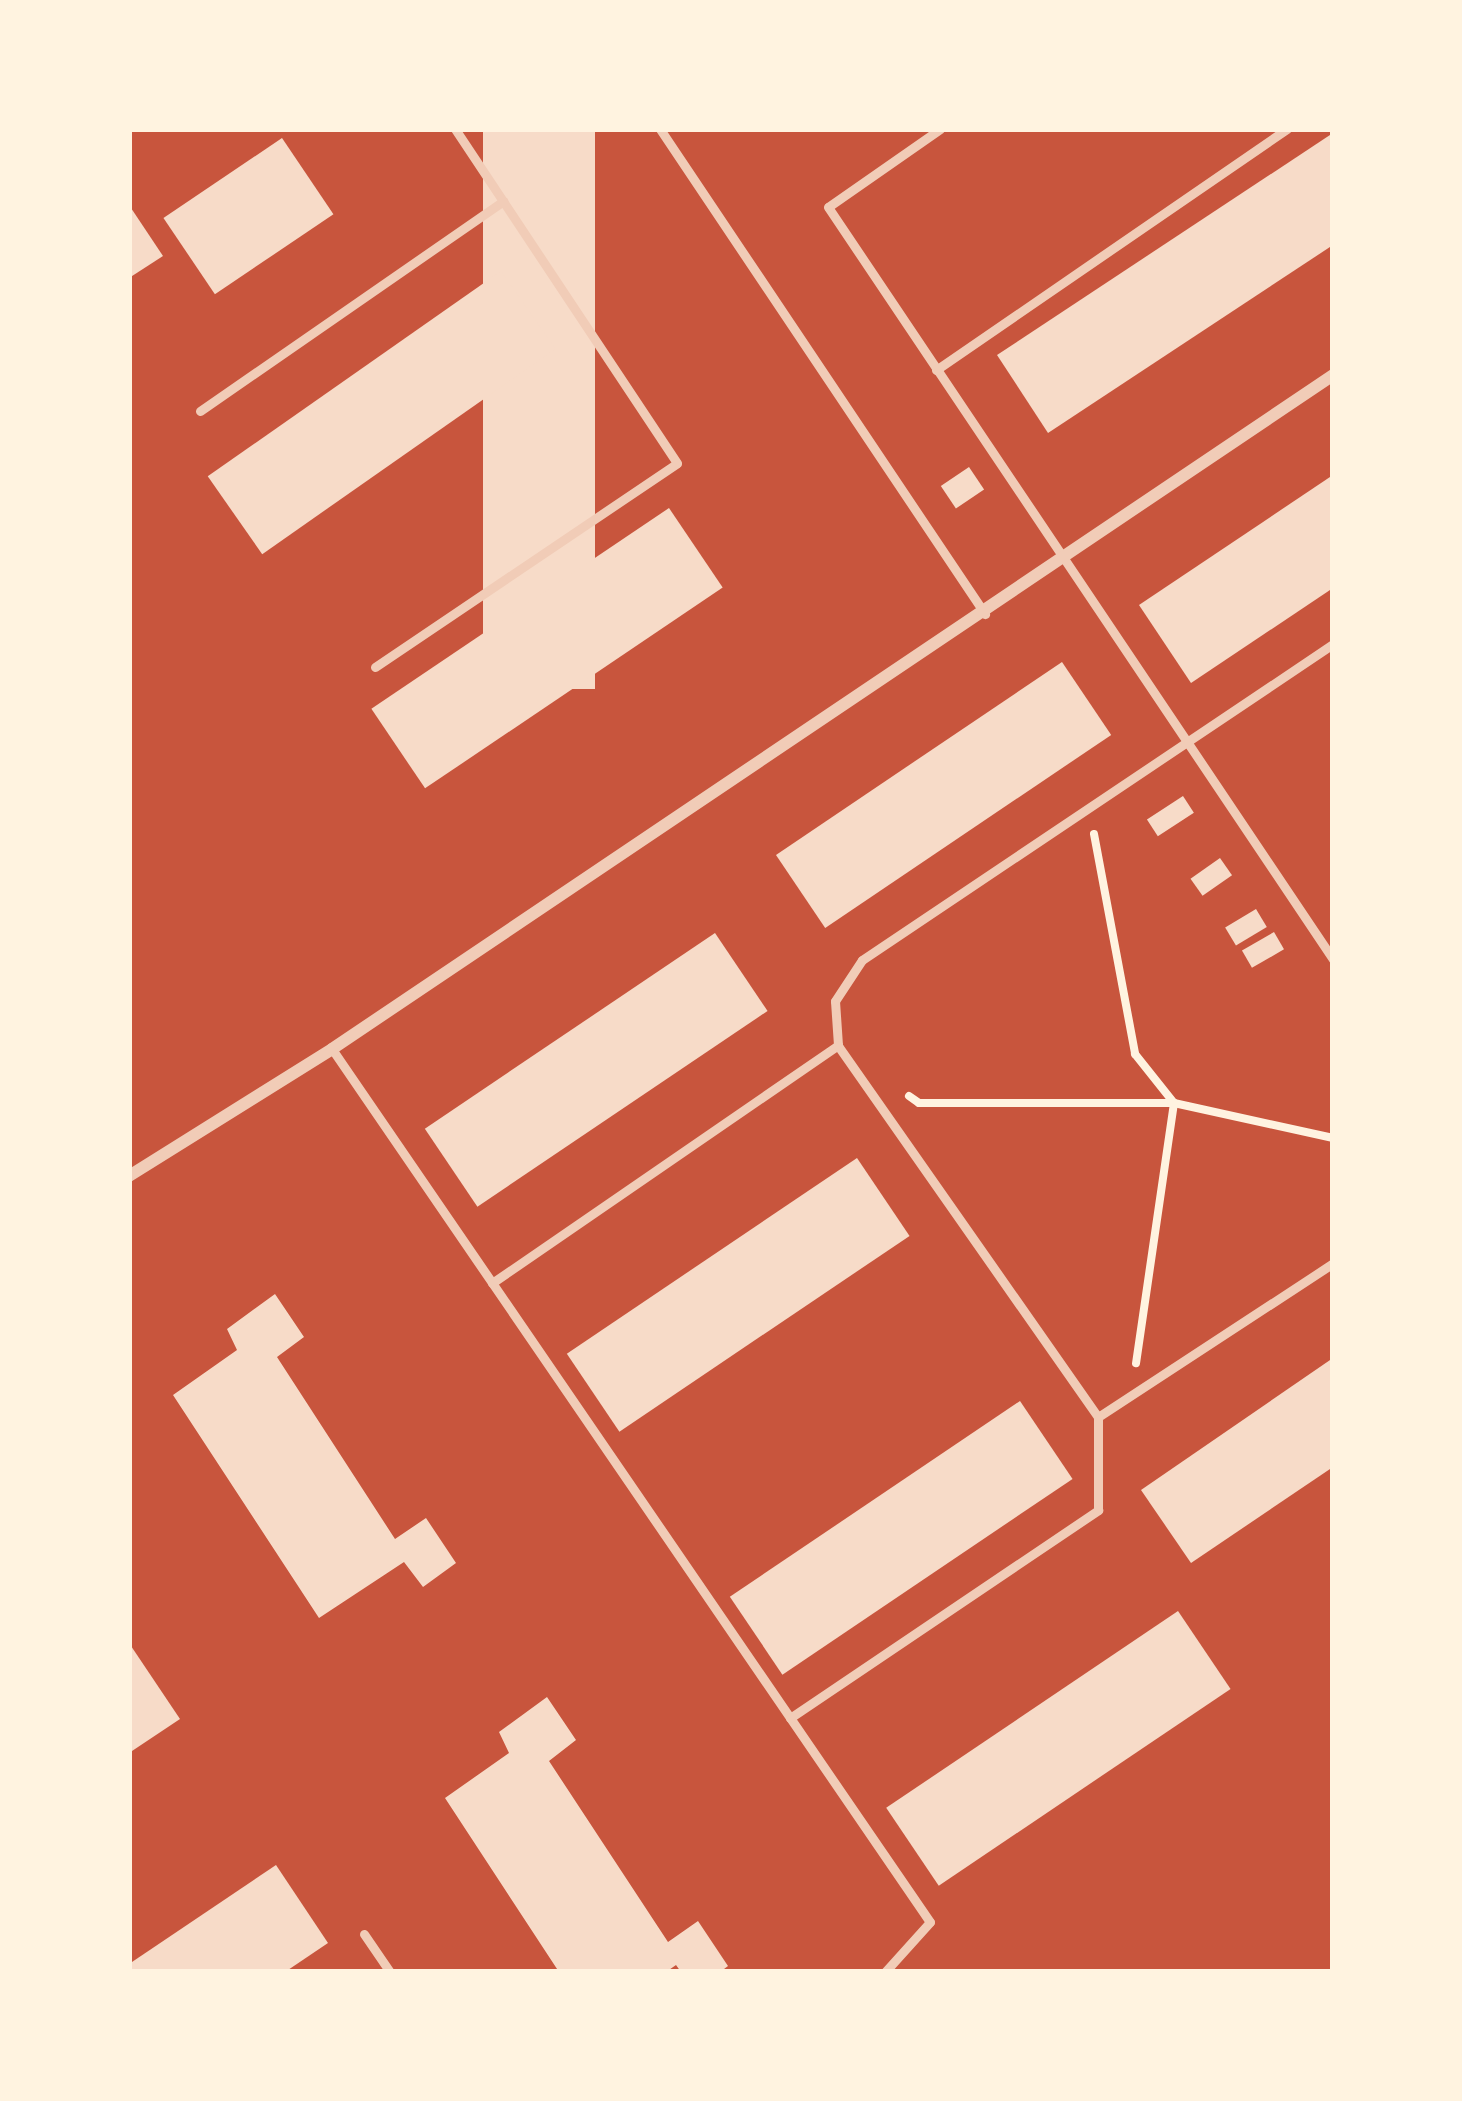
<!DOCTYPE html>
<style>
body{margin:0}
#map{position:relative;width:1462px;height:2101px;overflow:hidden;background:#c8553d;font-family:Rubik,sans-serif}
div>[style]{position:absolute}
.building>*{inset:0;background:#f7dbc8;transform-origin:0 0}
.path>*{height:8px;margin:-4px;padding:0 4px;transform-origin:4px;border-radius:4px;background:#fff3e0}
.service>*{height:9px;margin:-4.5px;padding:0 4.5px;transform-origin:4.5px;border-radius:4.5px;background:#f1ccb7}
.minor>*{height:12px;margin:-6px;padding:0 6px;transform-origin:6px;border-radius:6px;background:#f1ccb7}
span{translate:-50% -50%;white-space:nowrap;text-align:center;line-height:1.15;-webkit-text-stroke:12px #fff3e0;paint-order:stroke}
.frame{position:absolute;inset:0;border:132px solid #fff3e0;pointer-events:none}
</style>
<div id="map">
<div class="building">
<div style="left:483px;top:129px;width:112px;height:560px"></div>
<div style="clip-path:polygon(1333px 133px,1333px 245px,1048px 433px,997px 355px)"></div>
<div style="left:282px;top:138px;width:92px;height:143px;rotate:56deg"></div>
<div style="clip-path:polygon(129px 205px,163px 256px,129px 278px)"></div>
<div style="left:501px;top:271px;width:95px;height:358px;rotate:55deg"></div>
<div style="left:969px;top:467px;width:27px;height:34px;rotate:56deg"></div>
<div style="clip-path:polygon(1333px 475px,1333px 588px,1191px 683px,1139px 605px)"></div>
<div style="left:669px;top:508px;width:96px;height:359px;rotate:56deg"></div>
<div style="left:1062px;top:662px;width:88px;height:345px;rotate:56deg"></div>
<div style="left:1183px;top:796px;width:20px;height:43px;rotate:57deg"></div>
<div style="left:1220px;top:858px;width:21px;height:36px;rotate:55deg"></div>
<div style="left:1256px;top:909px;width:21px;height:36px;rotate:59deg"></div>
<div style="left:1274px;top:932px;width:20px;height:37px;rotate:60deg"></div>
<div style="left:715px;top:933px;width:94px;height:350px;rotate:56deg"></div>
<div style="left:857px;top:1158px;width:94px;height:350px;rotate:56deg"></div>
<div style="clip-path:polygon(275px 1294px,304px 1337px,277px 1357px,395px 1539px,426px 1518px,456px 1563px,423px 1587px,404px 1562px,319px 1618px,173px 1395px,237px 1350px,227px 1329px)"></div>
<div style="clip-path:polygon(1333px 1358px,1333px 1467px,1191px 1563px,1141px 1490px)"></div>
<div style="left:1020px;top:1401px;width:94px;height:350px;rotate:56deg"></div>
<div style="left:1178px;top:1611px;width:94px;height:352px;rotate:56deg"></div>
<div style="clip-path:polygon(129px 1643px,180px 1719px,129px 1753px)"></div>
<div style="clip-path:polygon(547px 1697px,576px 1740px,549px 1761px,668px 1942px,698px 1921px,728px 1966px,720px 1972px,681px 1972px,676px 1965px,666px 1972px,559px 1972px,445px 1798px,509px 1753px,499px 1732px)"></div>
<div style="clip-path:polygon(276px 1865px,328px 1943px,285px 1972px,129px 1972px,129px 1964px)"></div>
</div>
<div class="path">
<div style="left:1094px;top:834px;width:224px;rotate:79.4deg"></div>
<div style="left:1135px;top:1054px;width:63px;rotate:51.5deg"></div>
<div style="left:1174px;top:1103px;width:263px;rotate:98.3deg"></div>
<div style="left:909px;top:1096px;width:12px;rotate:35deg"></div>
<div style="left:919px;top:1103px;width:255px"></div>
<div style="left:1174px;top:1103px;width:163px;rotate:12.4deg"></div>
</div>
<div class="service">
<div style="left:660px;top:129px;width:584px;rotate:56.17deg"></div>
<div style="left:940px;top:129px;width:136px;rotate:145.1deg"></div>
<div style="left:828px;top:207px;width:906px;rotate:56.12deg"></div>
<div style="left:936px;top:370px;width:426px;rotate:-34.5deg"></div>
<div style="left:200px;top:411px;width:369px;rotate:-34.7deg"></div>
<div style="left:375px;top:667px;width:364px;rotate:-34deg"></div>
<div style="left:677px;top:463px;width:401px;rotate:-123.6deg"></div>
<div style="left:332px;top:1049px;width:1058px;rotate:55.59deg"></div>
<div style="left:930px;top:1922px;width:67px;rotate:132deg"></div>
<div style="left:492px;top:1283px;width:420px;rotate:-34.5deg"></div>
<div style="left:838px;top:1045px;width:44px;rotate:-93.9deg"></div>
<div style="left:835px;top:1001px;width:49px;rotate:-56.6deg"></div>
<div style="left:862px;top:960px;width:567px;rotate:-33.86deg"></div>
<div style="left:1098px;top:1417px;width:281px;rotate:-33.2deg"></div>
<div style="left:790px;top:1718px;width:372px;rotate:-34deg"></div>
<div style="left:1098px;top:1510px;width:93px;rotate:-90deg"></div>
<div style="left:1098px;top:1417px;width:454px;rotate:-125deg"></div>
<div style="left:364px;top:1934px;width:46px;rotate:55.6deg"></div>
</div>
<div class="minor">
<div style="left:129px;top:1176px;width:239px;rotate:-32deg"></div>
<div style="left:332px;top:1049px;width:1207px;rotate:-33.95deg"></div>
</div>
<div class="frame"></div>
</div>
